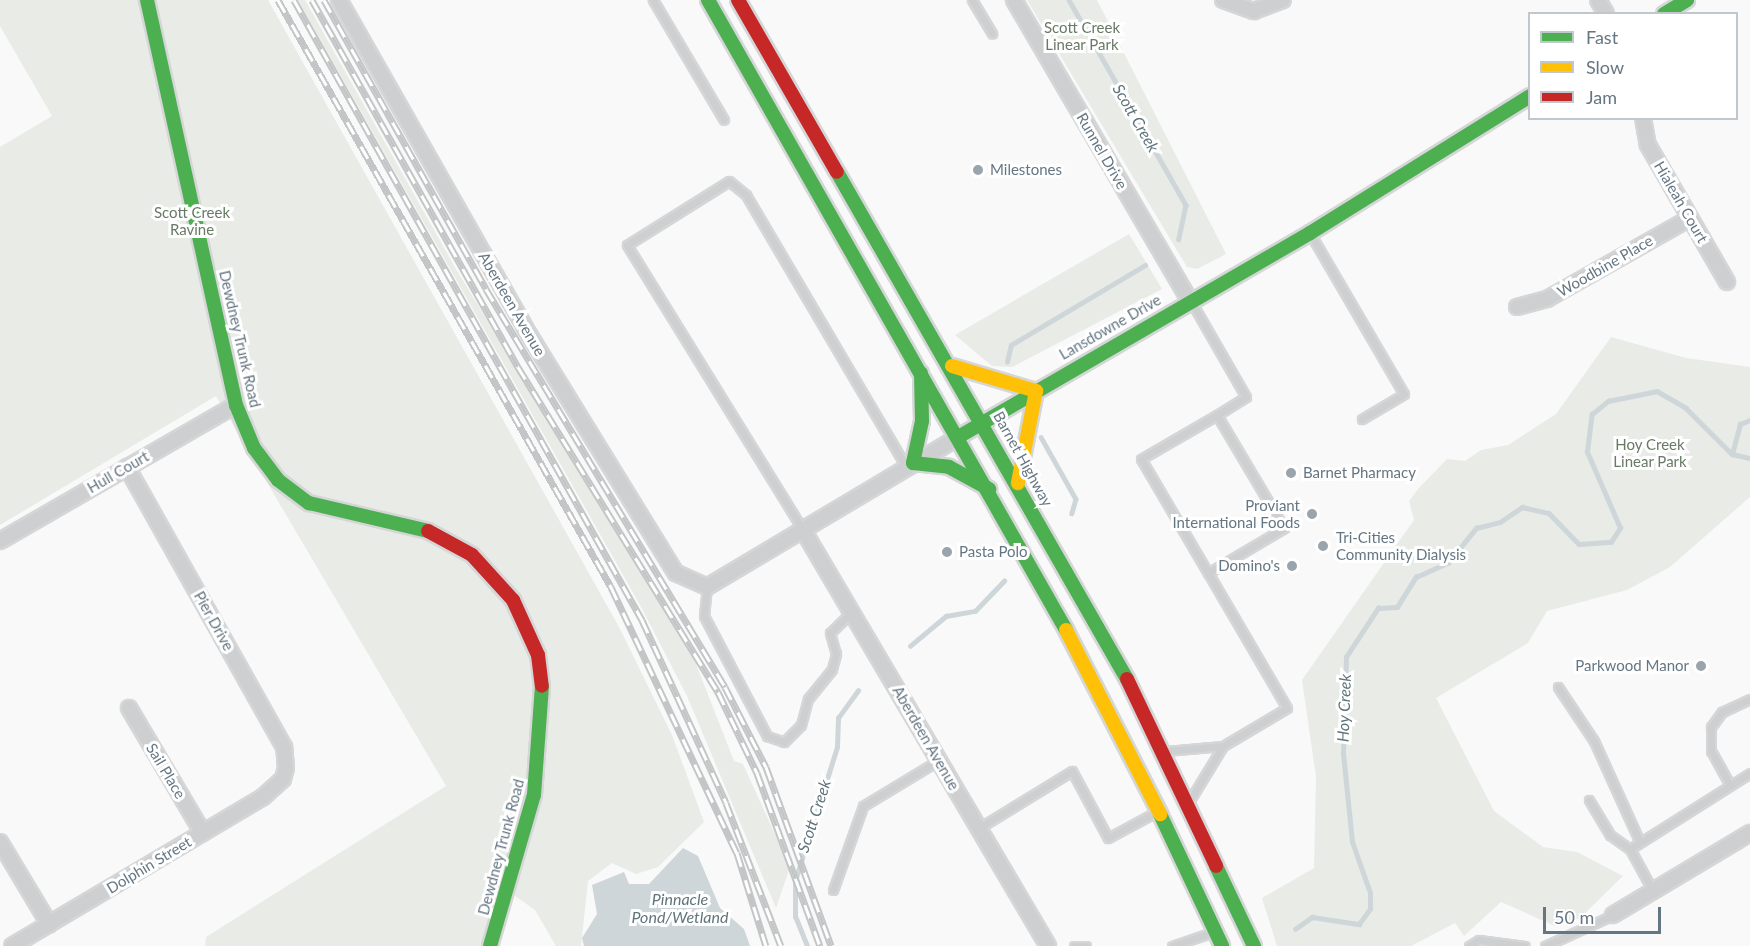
<!DOCTYPE html>
<style>
body{margin:0}
#map{position:relative;width:1750px;height:946px;overflow:hidden;background:#f9f9f9;font-family:Lato,sans-serif}
div>[style]{position:absolute}
.green>*{inset:0;background:#e8ebe6}
.water>*{inset:0;background:#ced6d9}
.stream>*{height:4.5px;margin:-2.25px;padding:0 2.25px;transform-origin:2.25px;border-radius:2.25px;background:#ced6d9}
.roads{filter:drop-shadow(2px 0 #d5d6d7) drop-shadow(-2px 0 #d5d6d7) drop-shadow(0 2px #d5d6d7) drop-shadow(0 -2px #d5d6d7)}
.lane>*{height:7px;margin:-3.5px;padding:0 3.5px;transform-origin:3.5px;border-radius:3.5px;background:#cecfd0}
.street>*{height:14px;margin:-7px;padding:0 7px;transform-origin:7px;border-radius:7px;background:#cecfd0}
.fast>*{height:14px;margin:-7px;padding:0 7px;transform-origin:7px;border-radius:7px;background:#4caf50}
.slow>*{height:14px;margin:-7px;padding:0 7px;transform-origin:7px;border-radius:7px;background:#ffc107}
.jam>*{height:14px;margin:-7px;padding:0 7px;transform-origin:7px;border-radius:7px;background:#c62828}
.rail>*{height:7px;margin-top:-3.5px;transform-origin:0;background:repeating-linear-gradient(90deg,#fff 0 14px,#c3c5c6 0 28px);box-sizing:border-box;border-block:2px solid #c3c5c6}
.dots>*{width:16px;height:16px;translate:-50% -50%;box-sizing:border-box;border:3px solid #fff;border-radius:50%}
span{translate:-50% -50%;white-space:nowrap;text-align:center;line-height:1.15;-webkit-text-stroke:6px #fff;paint-order:stroke}
.park-label{font-size:15px;color:#687a64}
.street-label{font-size:15px;color:#657683}
.poi-label{font-size:15px;color:#657683}
.left{translate:0 -50%;text-align:left}
.right{translate:-100% -50%;text-align:right}
.water-label{font-size:16px;color:#60757c;font-style:italic}
.legend{position:absolute;left:1528px;top:12px;width:210px;height:108px;box-sizing:border-box;background:#fff;border:2px solid #c1c8cd;margin:0;padding:8px 10px;list-style:none;font-size:18px;color:#657683}
.legend li{display:flex;align-items:center;gap:12px;height:30px}
.legend b{width:30px;border:2px solid #c1c8cd}
.scale{position:absolute;left:1543px;top:907px;width:118px;height:27px;box-sizing:border-box;border:3px solid #657683;border-top:0;padding-left:8px;font-size:18px;line-height:21px;white-space:nowrap;color:#657683;-webkit-text-stroke:4px #fff;paint-order:stroke}
</style>
<div id="map">
<div class="green">
<div style="clip-path:polygon(0 0,268px 0,619px 627px,672px 735px,704px 822px,658px 867px,636px 874px,612px 863px,588px 881px,581px 946px,556px 946px,535px 910px,508px 891px,486px 946px,205px 946px,206px 937px,446px 786px,216px 396px,0 525px,0 147px,52px 116px,0 26px)"></div>
<div style="clip-path:polygon(298px 0,305px 0,456px 269px,694px 659px,734px 761px,743px 764px,790px 867px,776px 908px,687px 696px,640px 605px)"></div>
<div style="clip-path:polygon(1027px 0,1097px 0,1226px 254px,1197px 269px,1187px 267px)"></div>
<div style="clip-path:polygon(1129px 234px,1162px 289px,1012px 367px,992px 366px,955px 335px)"></div>
<div style="clip-path:polygon(1611px 337px,1686px 358px,1750px 367px,1750px 497px,1670px 567px,1627px 590px,1547px 611px,1528px 643px,1436px 698px,1494px 811px,1543px 847px,1577px 852px,1623px 876px,1580px 918px,1555px 926px,1501px 902px,1464px 936px,1455px 923px,1411px 946px,1277px 946px,1262px 898px,1314px 868px,1316px 777px,1302px 680px,1414px 520px,1409px 501px,1419px 488px,1447px 459px,1465px 461px,1481px 450px,1508px 445px,1556px 414px)"></div>
</div>
<div class="water">
<div style="clip-path:polygon(683px 848px,698px 856px,720px 908px,744px 929px,750px 946px,584px 946px,582px 938px,597px 914px,592px 885px,624px 872px,629px 884px,649px 884px)"></div>
</div>
<div class="stream">
<div style="left:1069px;top:0;width:236px;rotate:60.3deg"></div>
<div style="left:1186px;top:205px;width:35px;rotate:102deg"></div>
<div style="left:1007px;top:362px;width:17px;rotate:-77deg"></div>
<div style="left:1011px;top:345px;width:156px;rotate:-30.8deg"></div>
<div style="left:1041px;top:437px;width:71px;rotate:60.6deg"></div>
<div style="left:1076px;top:499px;width:15px;rotate:106deg"></div>
<div style="left:1732px;top:454px;width:31px;rotate:-75deg"></div>
<div style="left:1740px;top:424px;width:11px;rotate:-22deg"></div>
<div style="left:910px;top:646px;width:47px;rotate:-39.8deg"></div>
<div style="left:946px;top:616px;width:29px;rotate:-10deg"></div>
<div style="left:975px;top:611px;width:42px;rotate:-46deg"></div>
<div style="left:1295px;top:929px;width:21px;rotate:-35deg"></div>
<div style="left:1312px;top:917px;width:48px;rotate:8.5deg"></div>
<div style="left:1359px;top:924px;width:19px;rotate:-54deg"></div>
<div style="left:1370px;top:909px;width:16px;rotate:-90deg"></div>
<div style="left:1370px;top:893px;width:54px;rotate:-109.4deg"></div>
<div style="left:1352px;top:842px;width:89px;rotate:-95.8deg"></div>
<div style="left:1343px;top:753px;width:96px;rotate:-88.2deg"></div>
<div style="left:1346px;top:657px;width:59px;rotate:-56.9deg"></div>
<div style="left:1378px;top:608px;width:19px;rotate:-3deg"></div>
<div style="left:1397px;top:607px;width:36px;rotate:-58deg"></div>
<div style="left:1416px;top:577px;width:35px;rotate:-24deg"></div>
<div style="left:1448px;top:563px;width:45px;rotate:-51.3deg"></div>
<div style="left:1476px;top:528px;width:25px;rotate:-14deg"></div>
<div style="left:1500px;top:522px;width:27px;rotate:-34deg"></div>
<div style="left:1522px;top:507px;width:28px;rotate:13deg"></div>
<div style="left:1549px;top:513px;width:43px;rotate:45.9deg"></div>
<div style="left:1579px;top:544px;width:32px;rotate:-4deg"></div>
<div style="left:1611px;top:542px;width:17px;rotate:-57deg"></div>
<div style="left:1620px;top:528px;width:83px;rotate:-113.5deg"></div>
<div style="left:1587px;top:452px;width:38px;rotate:-83deg"></div>
<div style="left:1592px;top:414px;width:21px;rotate:-39deg"></div>
<div style="left:1608px;top:401px;width:50px;rotate:-11.5deg"></div>
<div style="left:1657px;top:391px;width:34px;rotate:30deg"></div>
<div style="left:1686px;top:408px;width:65px;rotate:45deg"></div>
<div style="left:1732px;top:454px;width:18px;rotate:13deg"></div>
<div style="left:807px;top:946px;width:31px;rotate:-112deg"></div>
<div style="left:795px;top:917px;width:36px;rotate:-90deg"></div>
<div style="left:795px;top:881px;width:140px;rotate:-72.6deg"></div>
<div style="left:837px;top:747px;width:29px;rotate:-88deg"></div>
<div style="left:838px;top:718px;width:34px;rotate:-54deg"></div>
</div>
<div class="roads">
<div class="lane">
<div style="left:653px;top:0;width:139px;rotate:59.4deg"></div>
<div style="left:972px;top:0;width:39px;rotate:59deg"></div>
<div style="left:1311px;top:235px;width:184px;rotate:59.7deg"></div>
<div style="left:1404px;top:394px;width:49px;rotate:149.2deg"></div>
<div style="left:803px;top:530px;width:335px;rotate:-121.7deg"></div>
<div style="left:627px;top:245px;width:120px;rotate:-32.1deg"></div>
<div style="left:729px;top:181px;width:22px;rotate:39deg"></div>
<div style="left:746px;top:195px;width:316px;rotate:59.5deg"></div>
<div style="left:1208px;top:573px;width:132px;rotate:-120.4deg"></div>
<div style="left:1141px;top:459px;width:88px;rotate:-30.1deg"></div>
<div style="left:707px;top:587px;width:29px;rotate:96deg"></div>
<div style="left:704px;top:616px;width:136px;rotate:62.3deg"></div>
<div style="left:767px;top:736px;width:18px;rotate:19deg"></div>
<div style="left:784px;top:742px;width:24px;rotate:-45deg"></div>
<div style="left:801px;top:725px;width:27px;rotate:-75deg"></div>
<div style="left:808px;top:699px;width:38px;rotate:-51deg"></div>
<div style="left:832px;top:669px;width:16px;rotate:-75deg"></div>
<div style="left:836px;top:654px;width:22px;rotate:-106deg"></div>
<div style="left:830px;top:633px;width:29px;rotate:-44deg"></div>
<div style="left:1558px;top:687px;width:65px;rotate:56.3deg"></div>
<div style="left:1594px;top:741px;width:109px;rotate:65.6deg"></div>
<div style="left:1166px;top:751px;width:57px;rotate:-5deg"></div>
<div style="left:1730px;top:785px;width:39px;rotate:-119deg"></div>
<div style="left:1711px;top:751px;width:24px;rotate:-90deg"></div>
<div style="left:1711px;top:727px;width:19px;rotate:-54deg"></div>
<div style="left:1722px;top:712px;width:31px;rotate:-25deg"></div>
<div style="left:1190px;top:800px;width:63px;rotate:-58.6deg"></div>
<div style="left:1223px;top:746px;width:74px;rotate:-30.7deg"></div>
<div style="left:1287px;top:708px;width:156px;rotate:-120.3deg"></div>
<div style="left:1208px;top:573px;width:88px;rotate:-30.6deg"></div>
<div style="left:1284px;top:528px;width:131px;rotate:-120.7deg"></div>
<div style="left:1217px;top:415px;width:34px;rotate:-32deg"></div>
<div style="left:1246px;top:397px;width:108px;rotate:-119.9deg"></div>
<div style="left:1589px;top:800px;width:41px;rotate:59deg"></div>
<div style="left:1610px;top:835px;width:24px;rotate:35deg"></div>
<div style="left:1630px;top:849px;width:48px;rotate:61.3deg"></div>
<div style="left:979px;top:828px;width:109px;rotate:-31.5deg"></div>
<div style="left:1072px;top:771px;width:76px;rotate:61.8deg"></div>
<div style="left:1108px;top:838px;width:55px;rotate:-28.4deg"></div>
<div style="left:1630px;top:849px;width:142px;rotate:-32.3deg"></div>
<div style="left:833px;top:890px;width:89px;rotate:-70.3deg"></div>
<div style="left:863px;top:806px;width:89px;rotate:-31.2deg"></div>
<div style="left:1074px;top:946px;width:12px"></div>
<div style="left:1172px;top:946px;width:43px;rotate:-18.9deg"></div>
<div style="left:1469px;top:946px;width:12px;rotate:-31deg"></div>
<div style="left:1479px;top:940px;width:46px;rotate:7.4deg"></div>
<div style="left:1545px;top:946px;width:75px;rotate:-24.5deg"></div>
</div>
<div class="street">
<div style="left:339px;top:0;width:377px;rotate:60.4deg"></div>
<div style="left:525px;top:328px;width:288px;rotate:58.4deg"></div>
<div style="left:676px;top:573px;width:34px;rotate:24deg"></div>
<div style="left:707px;top:587px;width:295px;rotate:-30.8deg"></div>
<div style="left:1014px;top:0;width:349px;rotate:59.7deg"></div>
<div style="left:1223px;top:0;width:33px;rotate:20deg"></div>
<div style="left:1254px;top:11px;width:31px;rotate:-21deg"></div>
<div style="left:1598px;top:0;width:16px;rotate:60deg"></div>
<div style="left:1643px;top:118px;width:27px;rotate:80deg"></div>
<div style="left:1648px;top:145px;width:158px;rotate:60deg"></div>
<div style="left:1517px;top:307px;width:31px;rotate:-15deg"></div>
<div style="left:1547px;top:299px;width:164px;rotate:-29.5deg"></div>
<div style="left:803px;top:530px;width:483px;rotate:59.5deg"></div>
<div style="left:0;top:541px;width:272px;rotate:-30deg"></div>
<div style="left:129px;top:708px;width:145px;rotate:59.4deg"></div>
<div style="left:0;top:842px;width:96px;rotate:59.1deg"></div>
<div style="left:1613px;top:915px;width:160px;rotate:-30.9deg"></div>
<div style="left:12px;top:946px;width:292px;rotate:-30.7deg"></div>
<div style="left:263px;top:797px;width:27px;rotate:-42deg"></div>
<div style="left:283px;top:779px;width:11px;rotate:-75deg"></div>
<div style="left:286px;top:768px;width:21px;rotate:-95deg"></div>
<div style="left:284px;top:747px;width:321px;rotate:-119.3deg"></div>
</div>
<div class="fast">
<div style="left:147px;top:0;width:415px;rotate:77.6deg"></div>
<div style="left:236px;top:405px;width:47px;rotate:67.3deg"></div>
<div style="left:254px;top:448px;width:40px;rotate:53deg"></div>
<div style="left:278px;top:480px;width:39px;rotate:37deg"></div>
<div style="left:309px;top:503px;width:122px;rotate:13.2deg"></div>
<div style="left:708px;top:0;width:725px;rotate:60.39deg"></div>
<div style="left:1664px;top:14px;width:27px;rotate:-31deg"></div>
<div style="left:837px;top:172px;width:584px;rotate:60.23deg"></div>
<div style="left:921px;top:373px;width:48px;rotate:88.8deg"></div>
<div style="left:922px;top:421px;width:43px;rotate:102.1deg"></div>
<div style="left:913px;top:463px;width:36px;rotate:6deg"></div>
<div style="left:949px;top:467px;width:46px;rotate:28.8deg"></div>
<div style="left:960px;top:436px;width:405px;rotate:-30.1deg"></div>
<div style="left:1310px;top:233px;width:259px;rotate:-31.9deg"></div>
<div style="left:1160px;top:814px;width:146px;rotate:64.8deg"></div>
<div style="left:1216px;top:866px;width:89px;rotate:64.6deg"></div>
<div style="left:490px;top:946px;width:157px;rotate:-73.8deg"></div>
<div style="left:534px;top:795px;width:109px;rotate:-85.8deg"></div>
</div>
<div class="slow">
<div style="left:952px;top:366px;width:88px;rotate:16.6deg"></div>
<div style="left:1036px;top:391px;width:94px;rotate:101.1deg"></div>
<div style="left:1066px;top:630px;width:207px;rotate:62.9deg"></div>
</div>
<div class="jam">
<div style="left:738px;top:0;width:198px;rotate:60.1deg"></div>
<div style="left:428px;top:531px;width:50px;rotate:28.6deg"></div>
<div style="left:472px;top:555px;width:61px;rotate:47.7deg"></div>
<div style="left:513px;top:600px;width:60px;rotate:65.6deg"></div>
<div style="left:538px;top:655px;width:31px;rotate:83deg"></div>
<div style="left:1127px;top:679px;width:207px;rotate:64.5deg"></div>
</div>
</div>
<div class="rail">
<div style="left:278px;top:0;width:675px;rotate:60.43deg"></div>
<div style="left:611px;top:587px;width:294px;rotate:64.7deg"></div>
<div style="left:737px;top:853px;width:97px;rotate:72.7deg"></div>
<div style="left:294px;top:0;width:711px;rotate:60.69deg"></div>
<div style="left:642px;top:620px;width:201px;rotate:65.3deg"></div>
<div style="left:726px;top:803px;width:153px;rotate:69deg"></div>
<div style="left:312px;top:0;width:421px;rotate:60.7deg"></div>
<div style="left:518px;top:367px;width:382px;rotate:58.4deg"></div>
<div style="left:718px;top:692px;width:90px;rotate:64.3deg"></div>
<div style="left:757px;top:773px;width:184px;rotate:70deg"></div>
<div style="left:324px;top:0;width:331px;rotate:60.7deg"></div>
<div style="left:486px;top:289px;width:464px;rotate:59deg"></div>
<div style="left:725px;top:687px;width:90px;rotate:62.9deg"></div>
<div style="left:766px;top:767px;width:190px;rotate:70deg"></div>
</div>
<div class="dots">
<div style="left:978px;top:170px;background:#99a4ac"></div>
<div style="left:1291px;top:473px;background:#99a4ac"></div>
<div style="left:1312px;top:514px;background:#99a4ac"></div>
<div style="left:1323px;top:546px;background:#99a4ac"></div>
<div style="left:947px;top:552px;background:#99a4ac"></div>
<div style="left:1292px;top:566px;background:#99a4ac"></div>
<div style="left:1701px;top:666px;background:#99a4ac"></div>
</div>
<div class="park-label">
<span style="left:1082px;top:36px">Scott Creek<br>Linear Park</span>
<span style="left:192px;top:221px">Scott Creek<br>Ravine</span>
<span style="left:1650px;top:453px">Hoy Creek<br>Linear Park</span>
</div>
<div class="street-label">
<span style="left:1102px;top:151px;rotate:60deg">Runnel Drive</span>
<span style="left:1681px;top:202px;rotate:60deg">Hialeah Court</span>
<span style="left:1605px;top:266px;rotate:-30deg">Woodbine Place</span>
<span style="left:512px;top:304px;rotate:60deg">Aberdeen Avenue</span>
<span style="left:1110px;top:327px;rotate:-30deg">Lansdowne Drive</span>
<span style="left:240px;top:339px;rotate:77deg">Dewdney Trunk Road</span>
<span style="left:1023px;top:459px;rotate:61deg">Barnet Highway</span>
<span style="left:118px;top:472px;rotate:-30deg">Hull Court</span>
<span style="left:214px;top:621px;rotate:61deg">Pier Drive</span>
<span style="left:926px;top:738px;rotate:60deg">Aberdeen Avenue</span>
<span style="left:166px;top:771px;rotate:59deg">Sail Place</span>
<span style="left:501px;top:847px;rotate:-75deg">Dewdney Trunk Road</span>
<span style="left:149px;top:865px;rotate:-31deg">Dolphin Street</span>
</div>
<div class="poi-label">
<span class="left" style="left:990px;top:170px">Milestones</span>
<span class="left" style="left:1303px;top:473px">Barnet Pharmacy</span>
<span class="right" style="left:1300px;top:514px">Proviant<br>International Foods</span>
<span class="left" style="left:1336px;top:546px">Tri-Cities<br>Community Dialysis</span>
<span class="left" style="left:959px;top:552px">Pasta Polo</span>
<span class="right" style="left:1280px;top:566px">Domino's</span>
<span class="right" style="left:1689px;top:666px">Parkwood Manor</span>
</div>
<div class="water-label">
<span style="left:1136px;top:118px;rotate:60deg">Scott Creek</span>
<span style="left:1344px;top:708px;rotate:-88deg">Hoy Creek</span>
<span style="left:814px;top:816px;rotate:-72deg">Scott Creek</span>
<span style="left:680px;top:908px">Pinnacle<br>Pond/Wetland</span>
</div>
<ul class="legend">
<li><b style="height:8px;background:#4caf50"></b>Fast</li>
<li><b style="height:8px;background:#ffc107"></b>Slow</li>
<li><b style="height:8px;background:#c62828"></b>Jam</li>
</ul>
<div class="scale">50 m</div>
</div>
